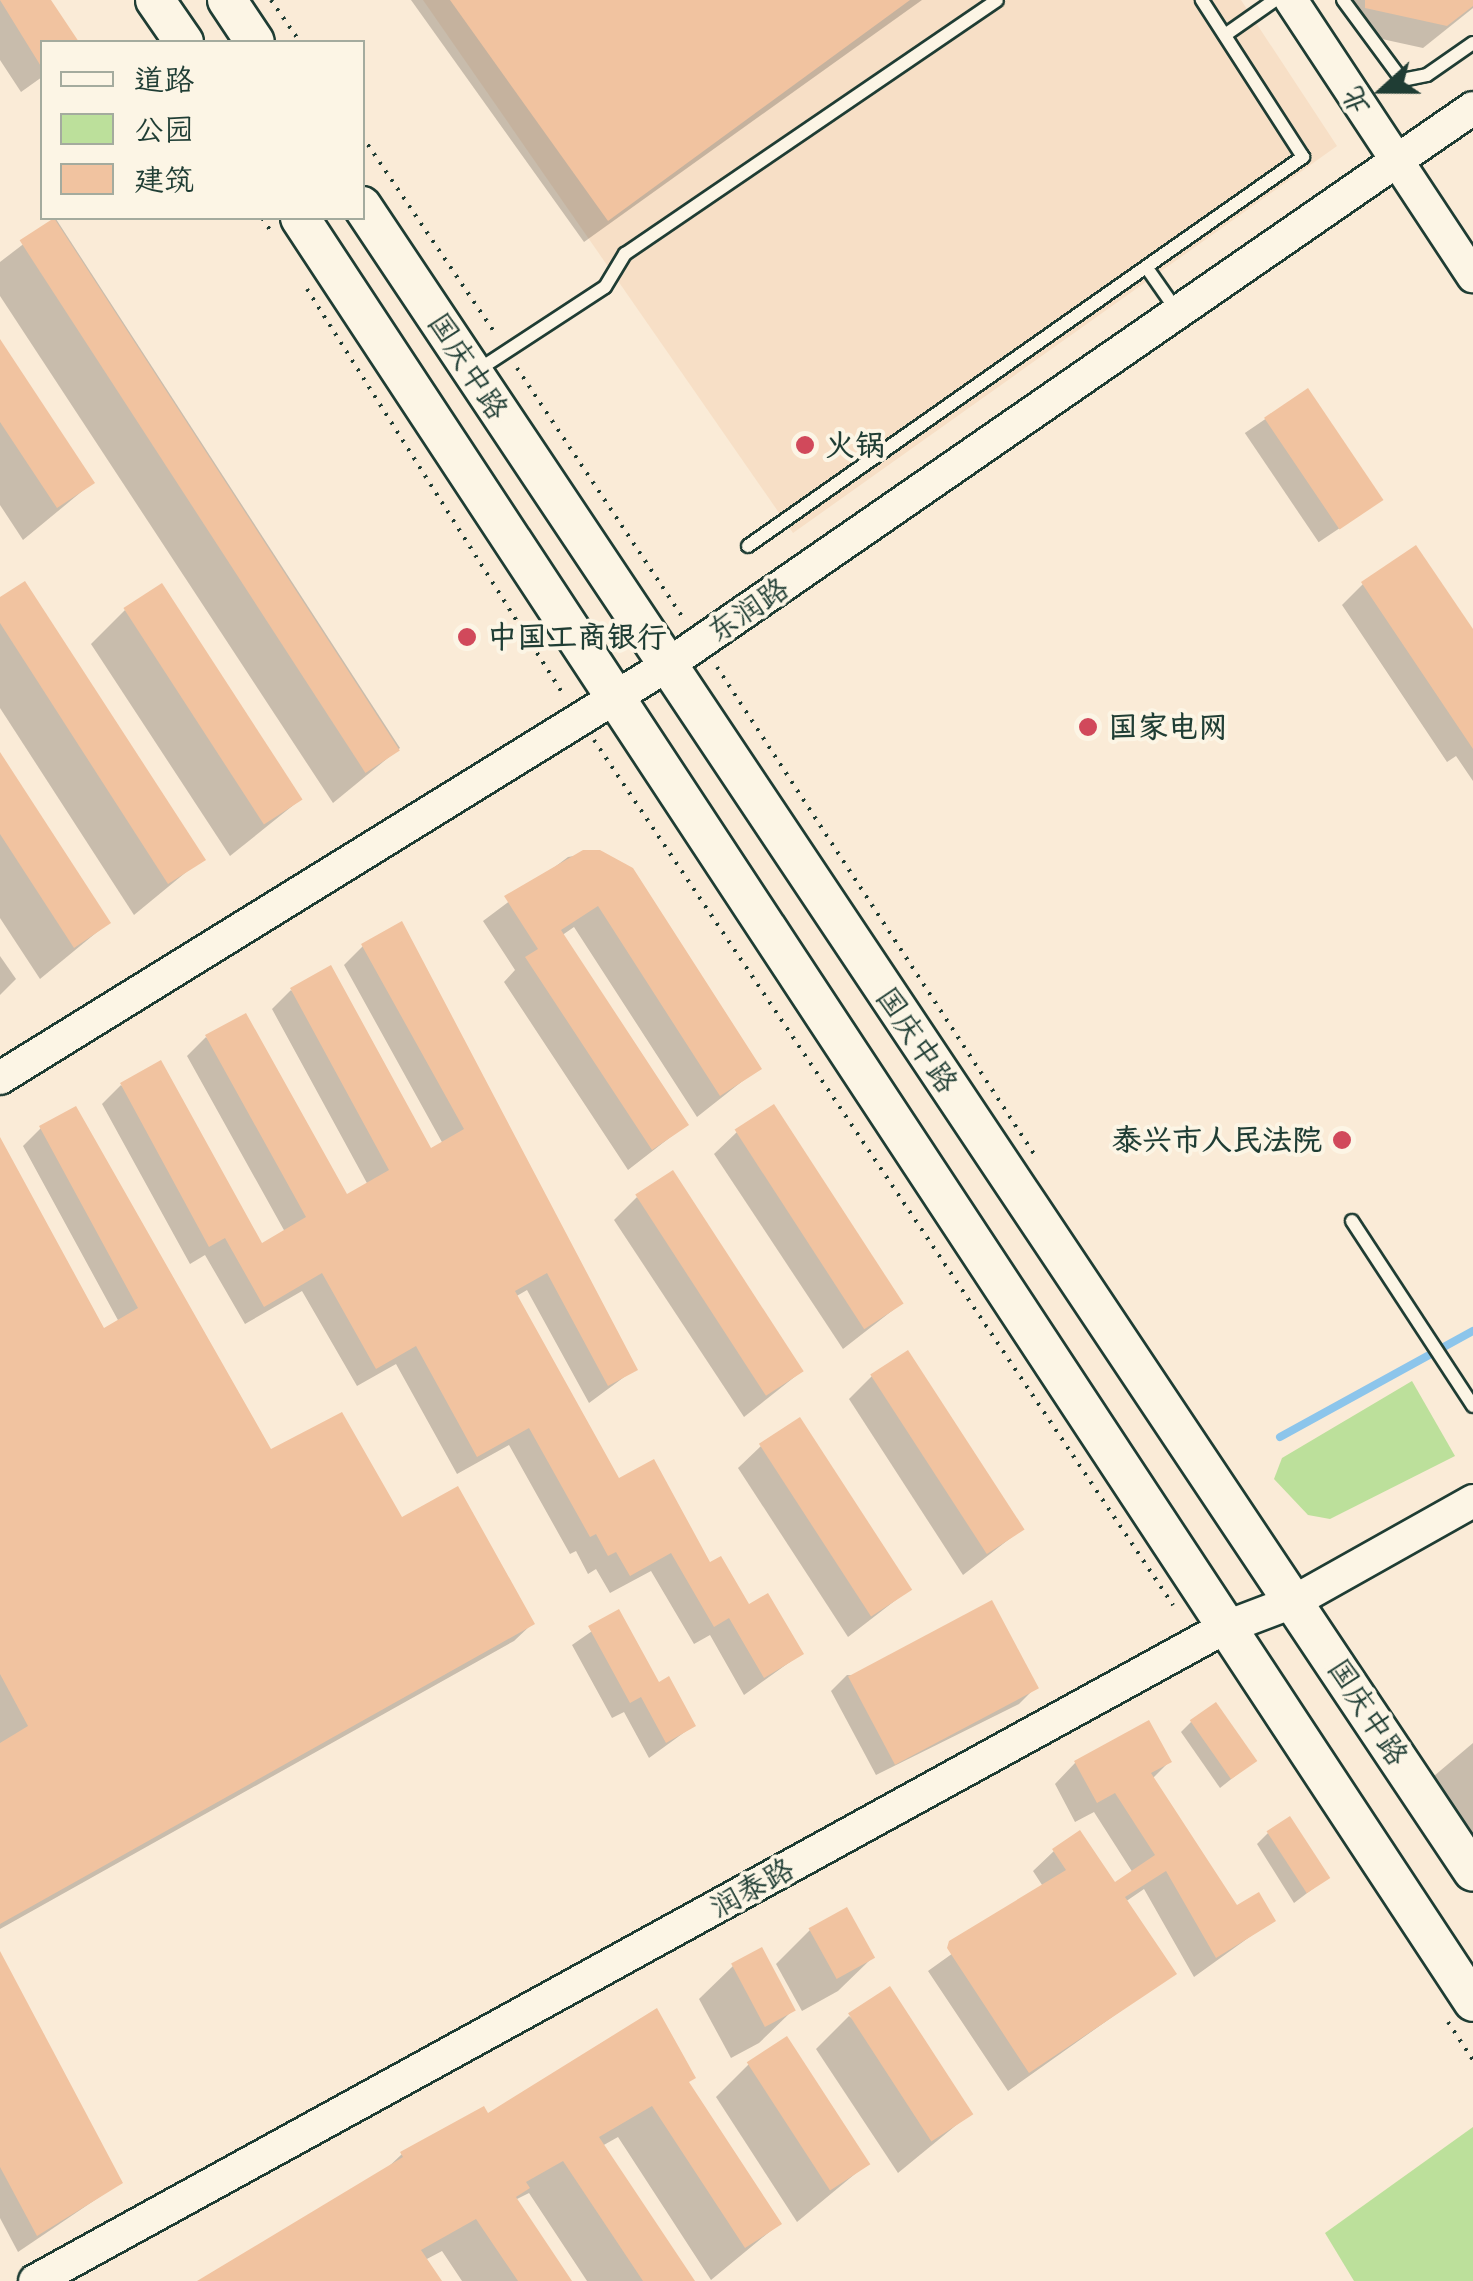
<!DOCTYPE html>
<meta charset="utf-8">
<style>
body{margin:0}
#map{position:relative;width:1473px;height:2281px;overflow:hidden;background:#faebd7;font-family:"Shantell Sans","LXGW WenKai TC",sans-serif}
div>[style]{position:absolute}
.built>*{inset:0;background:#f7dfc6}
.green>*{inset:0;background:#bce09b}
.shadow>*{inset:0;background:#0003;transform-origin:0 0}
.stream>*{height:8px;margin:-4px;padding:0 4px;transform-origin:4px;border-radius:4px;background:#8cc5eb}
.building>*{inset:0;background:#f1c3a0;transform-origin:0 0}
.path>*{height:4px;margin-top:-2px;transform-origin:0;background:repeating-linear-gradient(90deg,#1f3d34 0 2.5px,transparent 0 10.5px)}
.roads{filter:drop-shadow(2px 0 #1f3d34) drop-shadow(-2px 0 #1f3d34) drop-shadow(0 2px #1f3d34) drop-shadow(0 -2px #1f3d34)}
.service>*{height:12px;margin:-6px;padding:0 6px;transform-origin:6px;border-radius:6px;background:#fcf5e5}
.tertiary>*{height:32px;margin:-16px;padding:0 16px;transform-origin:16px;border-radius:16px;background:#fcf5e5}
.secondary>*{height:38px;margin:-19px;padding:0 19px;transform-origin:19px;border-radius:19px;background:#fcf5e5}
.dots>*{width:28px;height:28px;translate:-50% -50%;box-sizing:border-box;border:5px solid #fcf5e5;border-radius:50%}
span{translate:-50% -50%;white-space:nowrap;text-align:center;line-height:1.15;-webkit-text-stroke:8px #fcf5e5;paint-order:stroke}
.street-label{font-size:30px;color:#1f3d34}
.poi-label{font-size:30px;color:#1f3d34;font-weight:700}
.left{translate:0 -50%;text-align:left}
.right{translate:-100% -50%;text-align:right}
.legend{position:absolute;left:40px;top:40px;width:325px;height:180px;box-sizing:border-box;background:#fcf5e5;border:2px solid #a4ab9e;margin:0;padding:12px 18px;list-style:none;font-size:30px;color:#1f3d34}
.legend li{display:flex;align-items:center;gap:20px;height:50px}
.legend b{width:50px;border:2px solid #a4ab9e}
.north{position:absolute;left:1333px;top:40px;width:100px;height:100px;-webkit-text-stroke:8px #fcf5e5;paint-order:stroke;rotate:249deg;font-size:28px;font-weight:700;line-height:40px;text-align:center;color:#1f3d34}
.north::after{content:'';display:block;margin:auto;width:35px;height:45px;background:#1f3d34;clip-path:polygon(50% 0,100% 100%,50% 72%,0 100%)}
</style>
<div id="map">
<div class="built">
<div style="clip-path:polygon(423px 0,1241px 0,1337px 146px,793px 533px)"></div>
</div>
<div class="green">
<div style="clip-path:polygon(1412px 1381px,1455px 1456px,1330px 1519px,1308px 1515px,1274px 1479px,1282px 1458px)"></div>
<div style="clip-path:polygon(1473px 2127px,1473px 2281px,1354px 2281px,1325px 2233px)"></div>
</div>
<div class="shadow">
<div style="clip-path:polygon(0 0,48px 0,76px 42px,42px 42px,42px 77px,21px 92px,0 60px)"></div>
<div style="clip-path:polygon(411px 0,922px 0,584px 242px)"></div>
<div style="clip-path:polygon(1343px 0,1473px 0,1473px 8px,1423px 48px,1359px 34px)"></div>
<div style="clip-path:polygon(56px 219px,400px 748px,333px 803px,0 296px,0 262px)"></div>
<div style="clip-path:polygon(0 344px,92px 483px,23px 540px,0 505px)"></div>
<div style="left:1307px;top:391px;width:132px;height:75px;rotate:56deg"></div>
<div style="clip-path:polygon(1363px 584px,1473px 634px,1473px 781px,1456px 756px,1447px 762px,1342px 605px)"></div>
<div style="clip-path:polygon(0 600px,202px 859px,134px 915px,0 708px)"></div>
<div style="clip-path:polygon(125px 610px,301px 799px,230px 856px,91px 644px)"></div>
<div style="clip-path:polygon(0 756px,108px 923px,40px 979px,0 918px)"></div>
<div style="clip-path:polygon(599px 852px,631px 869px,759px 1068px,697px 1117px,574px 927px,561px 936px,686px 1125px,628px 1170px,504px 982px,515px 970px,483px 921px,568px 857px)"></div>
<div style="clip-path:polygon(363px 946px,635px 1369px,589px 1403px,527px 1290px,515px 1297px,618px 1481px,801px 1654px,744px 1695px,710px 1635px,694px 1644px,651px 1571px,610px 1593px,596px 1569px,588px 1574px,576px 1551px,570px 1554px,509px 1445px,457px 1474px,396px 1364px,357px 1386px,302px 1291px,245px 1324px,205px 1255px,190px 1264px,102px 1104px,121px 1085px,261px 1247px,285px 1232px,187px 1056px,206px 1037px,346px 1197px,368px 1185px,272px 1009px,291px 990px,430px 1151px,443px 1144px,344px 965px)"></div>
<div style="clip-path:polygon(0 956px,16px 979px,0 995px)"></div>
<div style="clip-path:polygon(41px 1128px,270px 1452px,401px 1520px,532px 1624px,514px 1641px,0 1929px,0 1149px,103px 1331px,119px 1322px,23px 1146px)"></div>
<div style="clip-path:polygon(737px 1132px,902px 1303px,843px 1349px,714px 1154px)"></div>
<div style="clip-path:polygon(637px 1197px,802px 1371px,744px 1417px,614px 1220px)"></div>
<div style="clip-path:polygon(872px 1376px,1021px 1530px,963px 1575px,849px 1399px)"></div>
<div style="clip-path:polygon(761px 1446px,910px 1589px,848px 1637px,738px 1468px)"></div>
<div style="clip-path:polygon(618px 1613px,658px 1685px,693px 1726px,649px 1758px,624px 1712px,612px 1718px,572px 1645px)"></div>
<div style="clip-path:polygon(847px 1675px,1036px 1687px,1019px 1704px,876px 1775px,831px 1691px)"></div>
<div style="clip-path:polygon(1192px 1721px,1254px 1761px,1220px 1788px,1181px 1732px)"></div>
<div style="clip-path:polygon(1148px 1723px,1169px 1762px,1152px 1779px,1237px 1908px,1273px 1920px,1194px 1977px,1144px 1889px,1125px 1902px,1174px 1973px,1008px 2091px,928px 1971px,1044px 1888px,1033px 1871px,1054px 1851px,1114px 1885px,1133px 1873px,1094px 1812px,1075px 1822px,1055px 1784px,1075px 1763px)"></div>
<div style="clip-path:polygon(1473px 1743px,1473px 1834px,1434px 1776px)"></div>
<div style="clip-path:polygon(1268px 1833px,1327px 1878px,1294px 1903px,1257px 1844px)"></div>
<div style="clip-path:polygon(810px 1930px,872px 1958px,838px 1991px,802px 2011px,776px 1964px)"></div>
<div style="clip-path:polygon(0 1956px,120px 2183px,18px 2252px,0 2218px)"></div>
<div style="clip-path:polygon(733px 1966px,793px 2010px,759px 2043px,731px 2058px,699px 1999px)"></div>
<div style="clip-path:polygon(849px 2016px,971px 2113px,898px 2173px,816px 2049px)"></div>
<div style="clip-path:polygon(749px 2064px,867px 2164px,797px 2222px,716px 2097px)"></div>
<div style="clip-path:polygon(687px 2084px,779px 2224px,711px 2280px,618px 2137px,602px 2146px,692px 2281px,587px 2281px,529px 2193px,515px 2200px,569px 2281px,462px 2281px,442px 2251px,425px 2260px,439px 2281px,202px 2281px,383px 2172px,402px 2154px,487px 2116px)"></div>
</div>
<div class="stream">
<div style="left:1280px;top:1437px;width:220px;rotate:-28.8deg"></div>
</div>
<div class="building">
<div style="clip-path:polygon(0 0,51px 0,79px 42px,42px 42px,42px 68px)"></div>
<div style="clip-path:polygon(450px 0,910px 0,608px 221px)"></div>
<div style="clip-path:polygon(1365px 0,1473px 0,1473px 6px,1447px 26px,1365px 8px)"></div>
<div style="left:54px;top:218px;width:635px;height:41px;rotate:57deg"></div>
<div style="clip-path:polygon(0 339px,95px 483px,57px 508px,0 422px)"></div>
<div style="left:1308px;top:388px;width:135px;height:53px;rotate:56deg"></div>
<div style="clip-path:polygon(1416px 545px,1473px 629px,1473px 749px,1361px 582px)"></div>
<div style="clip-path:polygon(25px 581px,206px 860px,168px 884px,0 623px,0 597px)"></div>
<div style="left:162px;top:583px;width:258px;height:46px;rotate:57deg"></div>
<div style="clip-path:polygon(0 752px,111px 923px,74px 948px,0 834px)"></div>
<div style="clip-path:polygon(583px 850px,600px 850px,633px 868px,762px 1069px,720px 1096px,598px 906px,561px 930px,689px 1125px,652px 1150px,525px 957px,538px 949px,504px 896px)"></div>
<div style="clip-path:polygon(402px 921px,638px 1370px,608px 1386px,547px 1273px,515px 1291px,619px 1478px,654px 1459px,710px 1562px,721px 1556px,749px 1604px,768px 1593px,804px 1654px,764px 1678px,729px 1618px,714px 1627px,671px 1553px,630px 1576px,616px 1552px,608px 1556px,596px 1534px,590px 1537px,529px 1428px,477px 1457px,416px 1346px,376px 1369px,322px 1273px,264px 1307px,225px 1238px,209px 1247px,120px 1083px,161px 1060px,262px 1243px,306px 1217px,205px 1035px,246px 1013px,347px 1194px,389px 1170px,290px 988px,331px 965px,431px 1148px,464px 1129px,361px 944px)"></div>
<div style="left:774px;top:1104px;width:238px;height:47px;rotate:57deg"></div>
<div style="clip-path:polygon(76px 1106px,271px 1449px,342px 1412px,402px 1517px,458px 1486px,535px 1624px,0 1924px,0 1743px,28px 1726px,0 1674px,0 1137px,104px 1328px,138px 1308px,39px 1126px)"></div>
<div style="left:673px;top:1170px;width:240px;height:45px;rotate:57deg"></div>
<div style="left:908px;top:1350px;width:214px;height:45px;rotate:57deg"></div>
<div style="left:800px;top:1417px;width:206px;height:49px;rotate:57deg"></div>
<div style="left:992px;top:1600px;width:100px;height:163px;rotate:62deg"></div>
<div style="clip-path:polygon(619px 1609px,659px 1682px,669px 1676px,696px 1726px,666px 1743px,641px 1697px,630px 1703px,588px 1626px)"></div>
<div style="left:1216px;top:1702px;width:72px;height:32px;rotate:55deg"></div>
<div style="clip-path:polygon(1149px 1720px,1172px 1762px,1151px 1773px,1237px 1905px,1259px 1892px,1276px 1921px,1216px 1958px,1166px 1871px,1125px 1897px,1177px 1974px,1029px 2073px,947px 1948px,949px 1941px,1066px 1870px,1052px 1849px,1080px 1830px,1115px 1882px,1155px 1855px,1115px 1793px,1097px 1803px,1074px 1761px)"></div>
<div style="left:1290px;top:1816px;width:74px;height:28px;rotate:57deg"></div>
<div style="left:847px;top:1907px;width:58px;height:44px;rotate:61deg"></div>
<div style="left:762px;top:1947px;width:72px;height:35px;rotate:62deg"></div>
<div style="clip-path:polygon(0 1951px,123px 2183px,37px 2236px,0 2167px)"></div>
<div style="left:890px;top:1986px;width:153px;height:50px;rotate:57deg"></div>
<div style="clip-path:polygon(657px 2008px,696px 2078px,689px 2082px,782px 2224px,745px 2248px,652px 2106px,599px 2137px,695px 2281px,643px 2281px,563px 2161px,526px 2182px,530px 2188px,516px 2197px,572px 2281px,518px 2281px,476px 2219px,421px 2250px,442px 2281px,197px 2281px,403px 2157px,400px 2152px,484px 2106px,488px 2113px)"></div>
<div style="left:787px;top:2036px;width:153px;height:48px;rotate:57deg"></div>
</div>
<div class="path">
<div style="left:271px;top:0;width:51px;rotate:55.4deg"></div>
<div style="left:362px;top:136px;width:240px;rotate:56deg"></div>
<div style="left:262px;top:218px;width:14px;rotate:56deg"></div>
<div style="left:307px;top:289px;width:481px;rotate:57.7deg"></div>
<div style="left:517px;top:368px;width:300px;rotate:56.4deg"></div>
<div style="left:717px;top:667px;width:581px;rotate:56.94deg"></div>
<div style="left:594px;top:740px;width:1041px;rotate:56.2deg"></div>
<div style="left:1448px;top:2022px;width:45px;rotate:56.7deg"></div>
</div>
<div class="roads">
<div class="service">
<div style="left:1343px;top:0;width:99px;rotate:53.6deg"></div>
<div style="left:1402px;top:80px;width:25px;rotate:-11deg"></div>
<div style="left:1427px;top:75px;width:56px;rotate:-34.8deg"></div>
<div style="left:1225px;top:35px;width:61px;rotate:-35deg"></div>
<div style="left:1147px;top:268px;width:52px;rotate:55.1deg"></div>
<div style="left:475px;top:372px;width:155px;rotate:-33.2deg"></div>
<div style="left:605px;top:287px;width:39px;rotate:-59deg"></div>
<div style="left:625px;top:254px;width:450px;rotate:-34.3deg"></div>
<div style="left:748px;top:546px;width:678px;rotate:-35.03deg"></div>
<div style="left:1303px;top:157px;width:187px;rotate:-122.8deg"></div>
<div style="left:1352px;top:1221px;width:221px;rotate:56.8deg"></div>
</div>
<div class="tertiary">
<div style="left:1291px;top:0;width:331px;rotate:56.6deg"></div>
<div style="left:0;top:1078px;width:783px;rotate:-31.74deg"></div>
<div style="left:666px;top:666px;width:981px;rotate:-34.66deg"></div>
<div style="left:35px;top:2281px;width:1357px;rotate:-28.78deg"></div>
<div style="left:1224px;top:1628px;width:76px;rotate:-20.8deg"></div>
<div style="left:1295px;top:1601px;width:204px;rotate:-29.3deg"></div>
</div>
<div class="secondary">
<div style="left:155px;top:0;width:51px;rotate:55.4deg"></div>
<div style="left:227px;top:0;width:50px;rotate:56.3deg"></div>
<div style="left:362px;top:206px;width:2002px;rotate:56.3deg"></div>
<div style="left:300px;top:218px;width:2135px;rotate:56.67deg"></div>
</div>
</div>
<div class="dots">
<div style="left:805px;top:445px;background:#d1495b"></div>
<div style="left:467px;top:637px;background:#d1495b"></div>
<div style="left:1088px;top:727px;background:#d1495b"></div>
<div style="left:1342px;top:1140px;background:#d1495b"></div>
</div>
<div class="street-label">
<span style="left:468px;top:366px;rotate:57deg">国庆中路</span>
<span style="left:748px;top:610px;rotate:-34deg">东润路</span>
<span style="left:917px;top:1040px;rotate:56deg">国庆中路</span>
<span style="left:1368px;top:1712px;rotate:57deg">国庆中路</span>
<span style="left:752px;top:1888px;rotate:-29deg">润泰路</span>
</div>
<div class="poi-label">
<span class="left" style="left:825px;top:445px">火锅</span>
<span class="left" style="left:487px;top:637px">中国工商银行</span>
<span class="left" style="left:1108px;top:727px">国家电网</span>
<span class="right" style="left:1322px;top:1140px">泰兴市人民法院</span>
</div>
<ul class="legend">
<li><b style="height:12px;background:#fcf5e5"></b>道路</li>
<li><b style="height:28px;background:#bce09b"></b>公园</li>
<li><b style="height:28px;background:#f1c3a0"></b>建筑</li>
</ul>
<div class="north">北</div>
</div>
